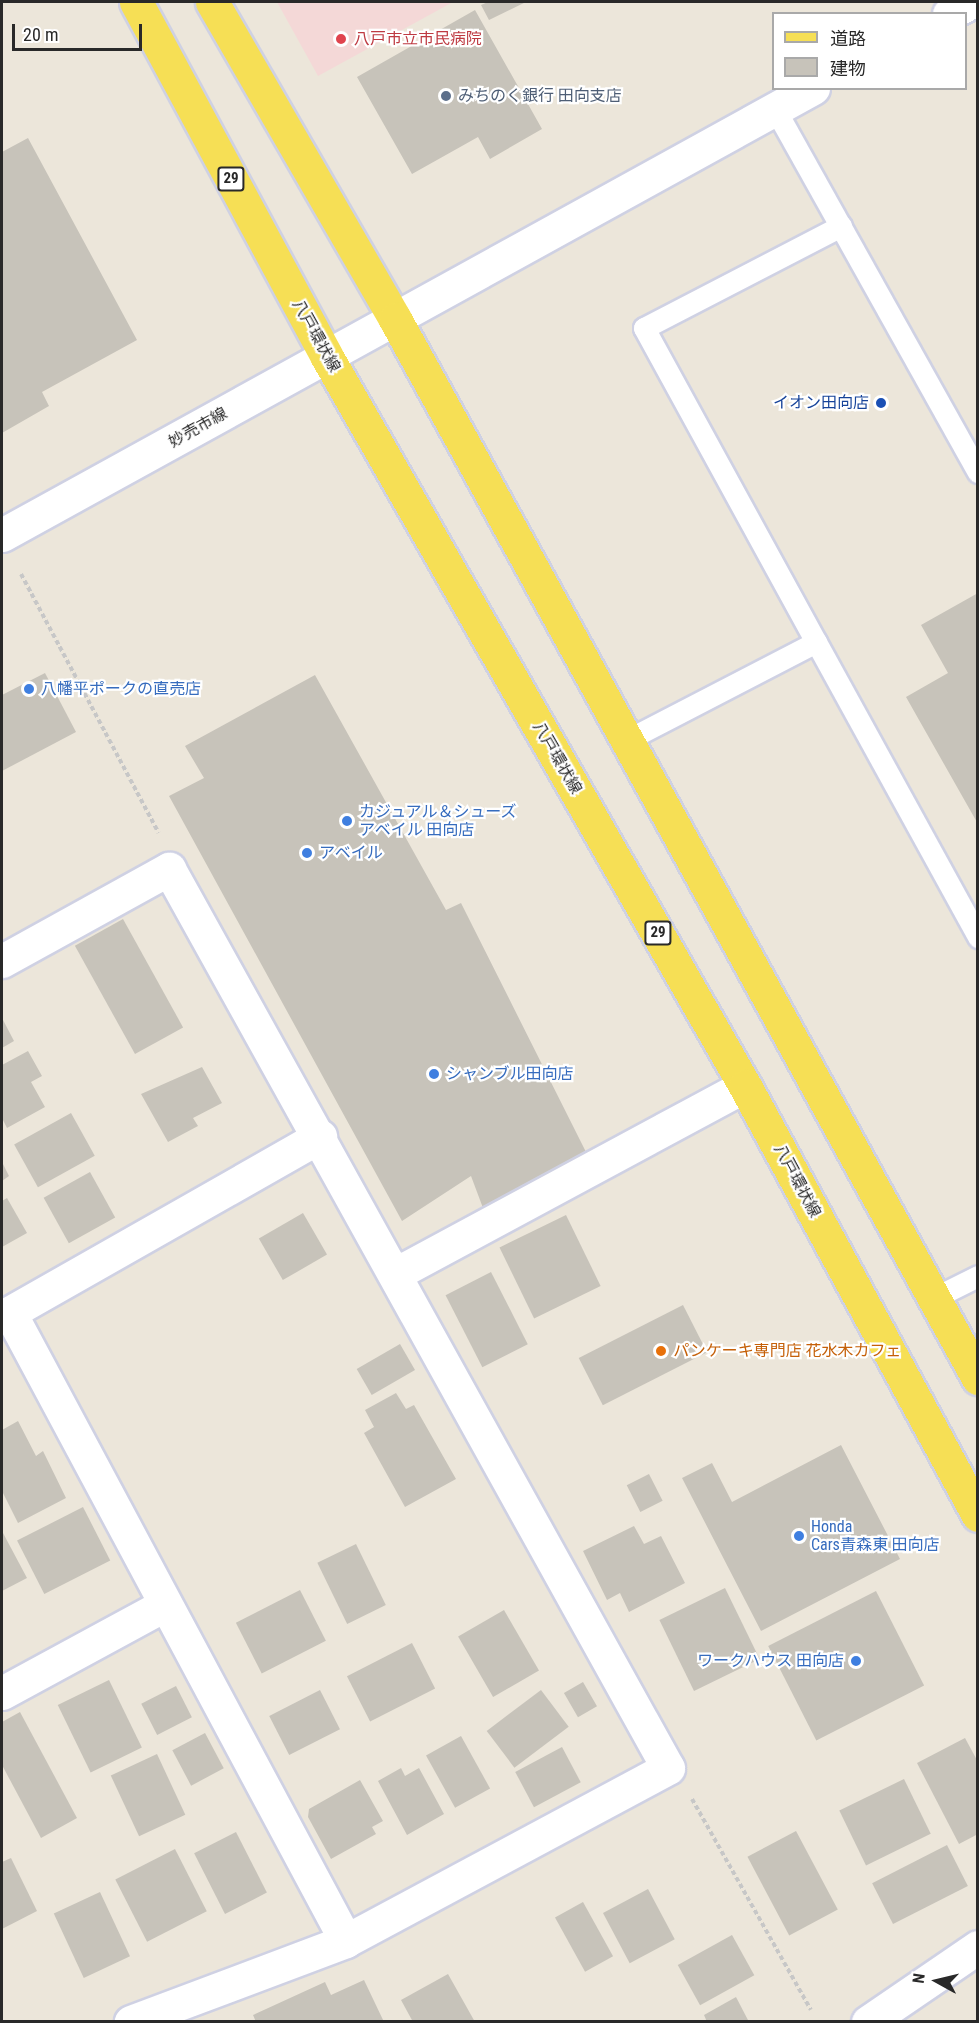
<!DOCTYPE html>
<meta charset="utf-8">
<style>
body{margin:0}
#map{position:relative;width:979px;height:2023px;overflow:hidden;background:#ece6da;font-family:"Roboto Condensed","Noto Sans JP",sans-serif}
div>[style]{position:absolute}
.medical>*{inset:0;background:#f4d8d7}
.building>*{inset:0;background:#c7c3ba;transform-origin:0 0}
.path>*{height:4px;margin-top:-2px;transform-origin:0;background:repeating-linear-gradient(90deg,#c7c7c7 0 4.5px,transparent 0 7.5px)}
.roads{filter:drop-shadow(2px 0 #cfd1e3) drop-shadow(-2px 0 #cfd1e3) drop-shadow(0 2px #cfd1e3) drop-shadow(0 -2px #cfd1e3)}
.lane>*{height:21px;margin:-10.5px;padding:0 10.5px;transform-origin:10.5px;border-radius:10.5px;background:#fff}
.street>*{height:33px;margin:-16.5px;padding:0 16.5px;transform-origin:16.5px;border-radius:16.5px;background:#fff}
.secondary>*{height:33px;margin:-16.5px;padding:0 16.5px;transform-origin:16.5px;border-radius:16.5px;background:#fff}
.primary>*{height:33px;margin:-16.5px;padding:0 16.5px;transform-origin:16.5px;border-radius:16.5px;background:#f6df55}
.dots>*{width:16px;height:16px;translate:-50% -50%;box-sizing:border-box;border:3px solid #fff;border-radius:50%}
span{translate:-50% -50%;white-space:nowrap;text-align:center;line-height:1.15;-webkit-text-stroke:4.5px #fff;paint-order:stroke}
.shield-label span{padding:2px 4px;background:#fff;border:2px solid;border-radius:4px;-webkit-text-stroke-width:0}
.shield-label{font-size:15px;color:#292929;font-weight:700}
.health-label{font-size:16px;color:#be3a42}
.left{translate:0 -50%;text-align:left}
.service-label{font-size:16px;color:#4e5e75}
.street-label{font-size:16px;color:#292929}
.transit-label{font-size:16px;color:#164399}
.right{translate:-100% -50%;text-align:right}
.shop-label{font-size:16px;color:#366cbe}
.food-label{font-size:16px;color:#c56008}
.frame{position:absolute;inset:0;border:3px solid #292929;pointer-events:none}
.legend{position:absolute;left:772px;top:12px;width:195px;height:78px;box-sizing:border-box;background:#fff;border:2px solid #a9a9a9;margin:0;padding:8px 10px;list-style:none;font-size:18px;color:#292929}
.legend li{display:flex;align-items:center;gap:12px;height:30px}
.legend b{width:30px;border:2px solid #a9a9a9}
.north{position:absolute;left:907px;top:1951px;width:60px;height:60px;-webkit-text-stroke:4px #fff;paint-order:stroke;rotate:278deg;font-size:16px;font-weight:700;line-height:24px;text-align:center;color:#292929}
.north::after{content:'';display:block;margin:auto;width:21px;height:27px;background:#292929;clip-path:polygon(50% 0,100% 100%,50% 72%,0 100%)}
.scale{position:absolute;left:12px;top:24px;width:130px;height:27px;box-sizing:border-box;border:3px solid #292929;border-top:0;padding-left:8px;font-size:18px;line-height:21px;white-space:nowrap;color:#292929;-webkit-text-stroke:4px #fff;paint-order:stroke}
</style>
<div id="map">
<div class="medical">
<div style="clip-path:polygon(277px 2px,453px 2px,318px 76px)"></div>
</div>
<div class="building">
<div style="clip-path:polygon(488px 2px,526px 2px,489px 20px,481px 5px)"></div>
<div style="clip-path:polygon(475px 10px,542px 129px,490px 159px,478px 137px,412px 174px,357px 77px)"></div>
<div style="clip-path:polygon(28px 138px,137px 340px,42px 392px,49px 406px,2px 433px,2px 152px)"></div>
<div style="clip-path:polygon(978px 593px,978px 824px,906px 697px,948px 673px,921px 625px)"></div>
<div style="clip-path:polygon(45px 673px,76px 732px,2px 771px,2px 695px)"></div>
<div style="clip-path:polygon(315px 675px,446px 910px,461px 903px,586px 1152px,483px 1208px,471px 1176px,402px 1221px,169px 796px,204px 778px,185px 746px)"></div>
<div style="left:123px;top:919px;width:124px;height:55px;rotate:61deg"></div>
<div style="clip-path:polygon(2px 1018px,14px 1041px,2px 1048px)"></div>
<div style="clip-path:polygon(28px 1051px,42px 1076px,31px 1082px,45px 1107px,7px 1128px,2px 1118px,2px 1065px)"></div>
<div style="clip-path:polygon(202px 1067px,222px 1103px,193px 1118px,198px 1126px,168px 1142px,141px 1094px)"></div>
<div style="left:71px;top:1113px;width:49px;height:65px;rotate:61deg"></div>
<div style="clip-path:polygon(2px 1162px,9px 1176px,2px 1181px)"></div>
<div style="left:90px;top:1172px;width:52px;height:53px;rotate:61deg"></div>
<div style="clip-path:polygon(7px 1198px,27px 1233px,2px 1247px,2px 1201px)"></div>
<div style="left:303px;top:1213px;width:48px;height:51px;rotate:60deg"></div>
<div style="left:566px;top:1215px;width:79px;height:74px;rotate:64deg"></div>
<div style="left:491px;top:1272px;width:81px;height:51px;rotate:63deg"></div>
<div style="left:683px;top:1305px;width:53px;height:117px;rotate:63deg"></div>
<div style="left:400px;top:1344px;width:30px;height:50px;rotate:60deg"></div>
<div style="clip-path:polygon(396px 1393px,406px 1409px,414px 1405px,456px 1479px,405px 1507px,364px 1433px,374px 1427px,365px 1410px)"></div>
<div style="clip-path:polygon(18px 1421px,36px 1456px,43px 1451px,66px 1498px,18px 1523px,2px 1491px,2px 1430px)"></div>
<div style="clip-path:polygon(841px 1445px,900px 1559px,761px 1631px,682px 1478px,712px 1463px,732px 1502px)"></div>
<div style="left:649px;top:1474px;width:30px;height:25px;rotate:63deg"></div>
<div style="left:83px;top:1507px;width:60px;height:74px;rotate:63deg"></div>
<div style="clip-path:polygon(634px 1526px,644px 1544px,661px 1536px,685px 1583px,629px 1612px,620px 1593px,607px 1600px,583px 1551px)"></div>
<div style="clip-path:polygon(3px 1533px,27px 1578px,2px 1591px,2px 1534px)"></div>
<div style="left:356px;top:1544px;width:68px;height:43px;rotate:64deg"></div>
<div style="left:725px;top:1588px;width:79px;height:73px;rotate:64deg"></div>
<div style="left:300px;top:1590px;width:57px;height:72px;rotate:63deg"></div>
<div style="left:876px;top:1591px;width:106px;height:121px;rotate:63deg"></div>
<div style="left:504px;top:1610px;width:70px;height:53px;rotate:60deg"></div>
<div style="left:412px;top:1643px;width:51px;height:73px;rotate:63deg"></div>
<div style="left:109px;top:1680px;width:75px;height:57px;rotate:64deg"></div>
<div style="left:583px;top:1682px;width:28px;height:22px;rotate:60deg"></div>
<div style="left:176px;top:1686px;width:35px;height:39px;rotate:63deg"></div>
<div style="left:320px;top:1690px;width:44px;height:57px;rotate:63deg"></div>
<div style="left:541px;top:1690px;width:46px;height:68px;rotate:53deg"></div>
<div style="clip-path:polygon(20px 1712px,77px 1818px,41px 1838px,2px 1765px,2px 1722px)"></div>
<div style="left:205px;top:1733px;width:40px;height:37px;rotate:62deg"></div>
<div style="left:461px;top:1736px;width:60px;height:40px;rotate:61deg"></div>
<div style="clip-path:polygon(965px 1738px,978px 1762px,978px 1834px,959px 1844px,917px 1763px)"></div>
<div style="left:562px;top:1747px;width:40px;height:53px;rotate:62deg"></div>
<div style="left:157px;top:1754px;width:67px;height:51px;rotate:65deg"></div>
<div style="clip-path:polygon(401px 1768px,405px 1776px,419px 1768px,444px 1814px,407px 1835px,378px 1781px)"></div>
<div style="left:904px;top:1779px;width:61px;height:72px;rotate:64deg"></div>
<div style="clip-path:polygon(360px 1780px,383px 1821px,372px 1827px,376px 1834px,331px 1859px,308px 1817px,309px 1809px)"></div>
<div style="left:796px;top:1831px;width:89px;height:55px;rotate:62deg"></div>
<div style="left:236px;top:1832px;width:68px;height:47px;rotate:63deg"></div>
<div style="left:947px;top:1845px;width:46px;height:84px;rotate:63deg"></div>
<div style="left:175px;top:1849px;width:70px;height:67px;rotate:63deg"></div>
<div style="clip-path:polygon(11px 1858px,37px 1911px,2px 1929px,2px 1862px)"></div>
<div style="left:648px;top:1889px;width:57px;height:51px;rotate:62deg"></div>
<div style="left:100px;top:1892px;width:71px;height:51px;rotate:65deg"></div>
<div style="left:583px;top:1902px;width:62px;height:32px;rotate:61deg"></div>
<div style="left:732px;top:1935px;width:46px;height:62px;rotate:61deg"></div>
<div style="clip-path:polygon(448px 1974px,475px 2022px,413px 2022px,401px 2000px)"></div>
<div style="clip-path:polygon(364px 1980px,384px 2022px,256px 2022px,253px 2015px,325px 1982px,331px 1995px)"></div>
<div style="clip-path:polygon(736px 1997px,749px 2022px,707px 2022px,704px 2015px)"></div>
</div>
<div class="path">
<div style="left:21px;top:574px;width:293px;rotate:62deg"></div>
<div style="left:692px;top:1799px;width:242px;rotate:60.6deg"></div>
</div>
<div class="roads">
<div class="lane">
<div style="left:775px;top:109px;width:416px;rotate:60.8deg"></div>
<div style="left:816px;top:642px;width:358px;rotate:-118.7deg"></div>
<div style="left:644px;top:328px;width:222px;rotate:-27.4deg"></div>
<div style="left:627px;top:740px;width:213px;rotate:-27.4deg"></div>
<div style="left:816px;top:642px;width:337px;rotate:61.2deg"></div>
<div style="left:934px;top:1298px;width:49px;rotate:-26.6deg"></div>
</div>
<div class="street">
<div style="left:2px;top:961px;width:191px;rotate:-28.9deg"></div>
<div style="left:169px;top:869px;width:1028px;rotate:60.97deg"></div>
<div style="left:668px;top:1768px;width:366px;rotate:151.8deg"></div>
<div style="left:346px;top:1941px;width:230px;rotate:159.4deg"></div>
<div style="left:397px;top:1273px;width:395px;rotate:-28.3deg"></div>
<div style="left:10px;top:1313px;width:712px;rotate:61.85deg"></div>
<div style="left:2px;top:1317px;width:366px;rotate:-29.6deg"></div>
<div style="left:2px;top:1693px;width:182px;rotate:-28.5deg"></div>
</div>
<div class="secondary">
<div style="left:949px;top:14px;width:25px;rotate:-29deg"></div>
<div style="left:2px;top:535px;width:926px;rotate:-28.86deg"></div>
<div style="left:868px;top:2022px;width:133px;rotate:-34.3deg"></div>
</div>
<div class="primary">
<div style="left:136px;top:2px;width:403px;rotate:61.7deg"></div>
<div style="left:327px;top:357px;width:840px;rotate:60.17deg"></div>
<div style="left:745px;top:1086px;width:488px;rotate:61.5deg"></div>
<div style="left:212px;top:2px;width:366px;rotate:60deg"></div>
<div style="left:395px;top:319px;width:1209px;rotate:61.17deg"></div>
</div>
</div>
<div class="dots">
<div style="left:341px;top:39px;background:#e0444e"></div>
<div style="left:446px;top:96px;background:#5c6f8a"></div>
<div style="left:881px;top:403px;background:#1a4fb4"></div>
<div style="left:29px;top:689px;background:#3f7fe0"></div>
<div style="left:347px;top:821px;background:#3f7fe0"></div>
<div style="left:307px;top:853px;background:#3f7fe0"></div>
<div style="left:434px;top:1074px;background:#3f7fe0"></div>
<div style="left:661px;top:1351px;background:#e8710a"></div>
<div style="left:799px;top:1536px;background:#3f7fe0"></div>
<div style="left:856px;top:1661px;background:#3f7fe0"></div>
</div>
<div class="shield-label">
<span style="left:231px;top:179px">29</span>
<span style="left:658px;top:933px">29</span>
</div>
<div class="health-label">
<span class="left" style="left:354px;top:39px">八戸市立市民病院</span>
</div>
<div class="service-label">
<span class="left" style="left:458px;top:96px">みちのく銀行 田向支店</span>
</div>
<div class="street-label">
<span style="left:316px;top:336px;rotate:61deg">八戸環状線</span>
<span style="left:198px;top:428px;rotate:-29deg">妙売市線</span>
<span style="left:557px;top:758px;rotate:60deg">八戸環状線</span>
<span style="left:797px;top:1181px;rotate:62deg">八戸環状線</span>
</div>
<div class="transit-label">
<span class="right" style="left:869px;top:403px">イオン田向店</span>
</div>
<div class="shop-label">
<span class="left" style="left:41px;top:689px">八幡平ポークの直売店</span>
<span class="left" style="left:359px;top:821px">カジュアル＆シューズ<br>アベイル 田向店</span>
<span class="left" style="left:319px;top:853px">アベイル</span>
<span class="left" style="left:446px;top:1074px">シャンブル田向店</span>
<span class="left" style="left:811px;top:1536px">Honda<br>Cars青森東 田向店</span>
<span class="right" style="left:844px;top:1661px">ワークハウス 田向店</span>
</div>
<div class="food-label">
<span class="left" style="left:673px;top:1351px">パンケーキ専門店 花水木カフェ</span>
</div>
<div class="frame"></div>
<ul class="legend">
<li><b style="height:8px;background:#f6df55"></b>道路</li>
<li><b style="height:16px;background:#c7c3ba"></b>建物</li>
</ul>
<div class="north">N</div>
<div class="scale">20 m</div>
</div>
